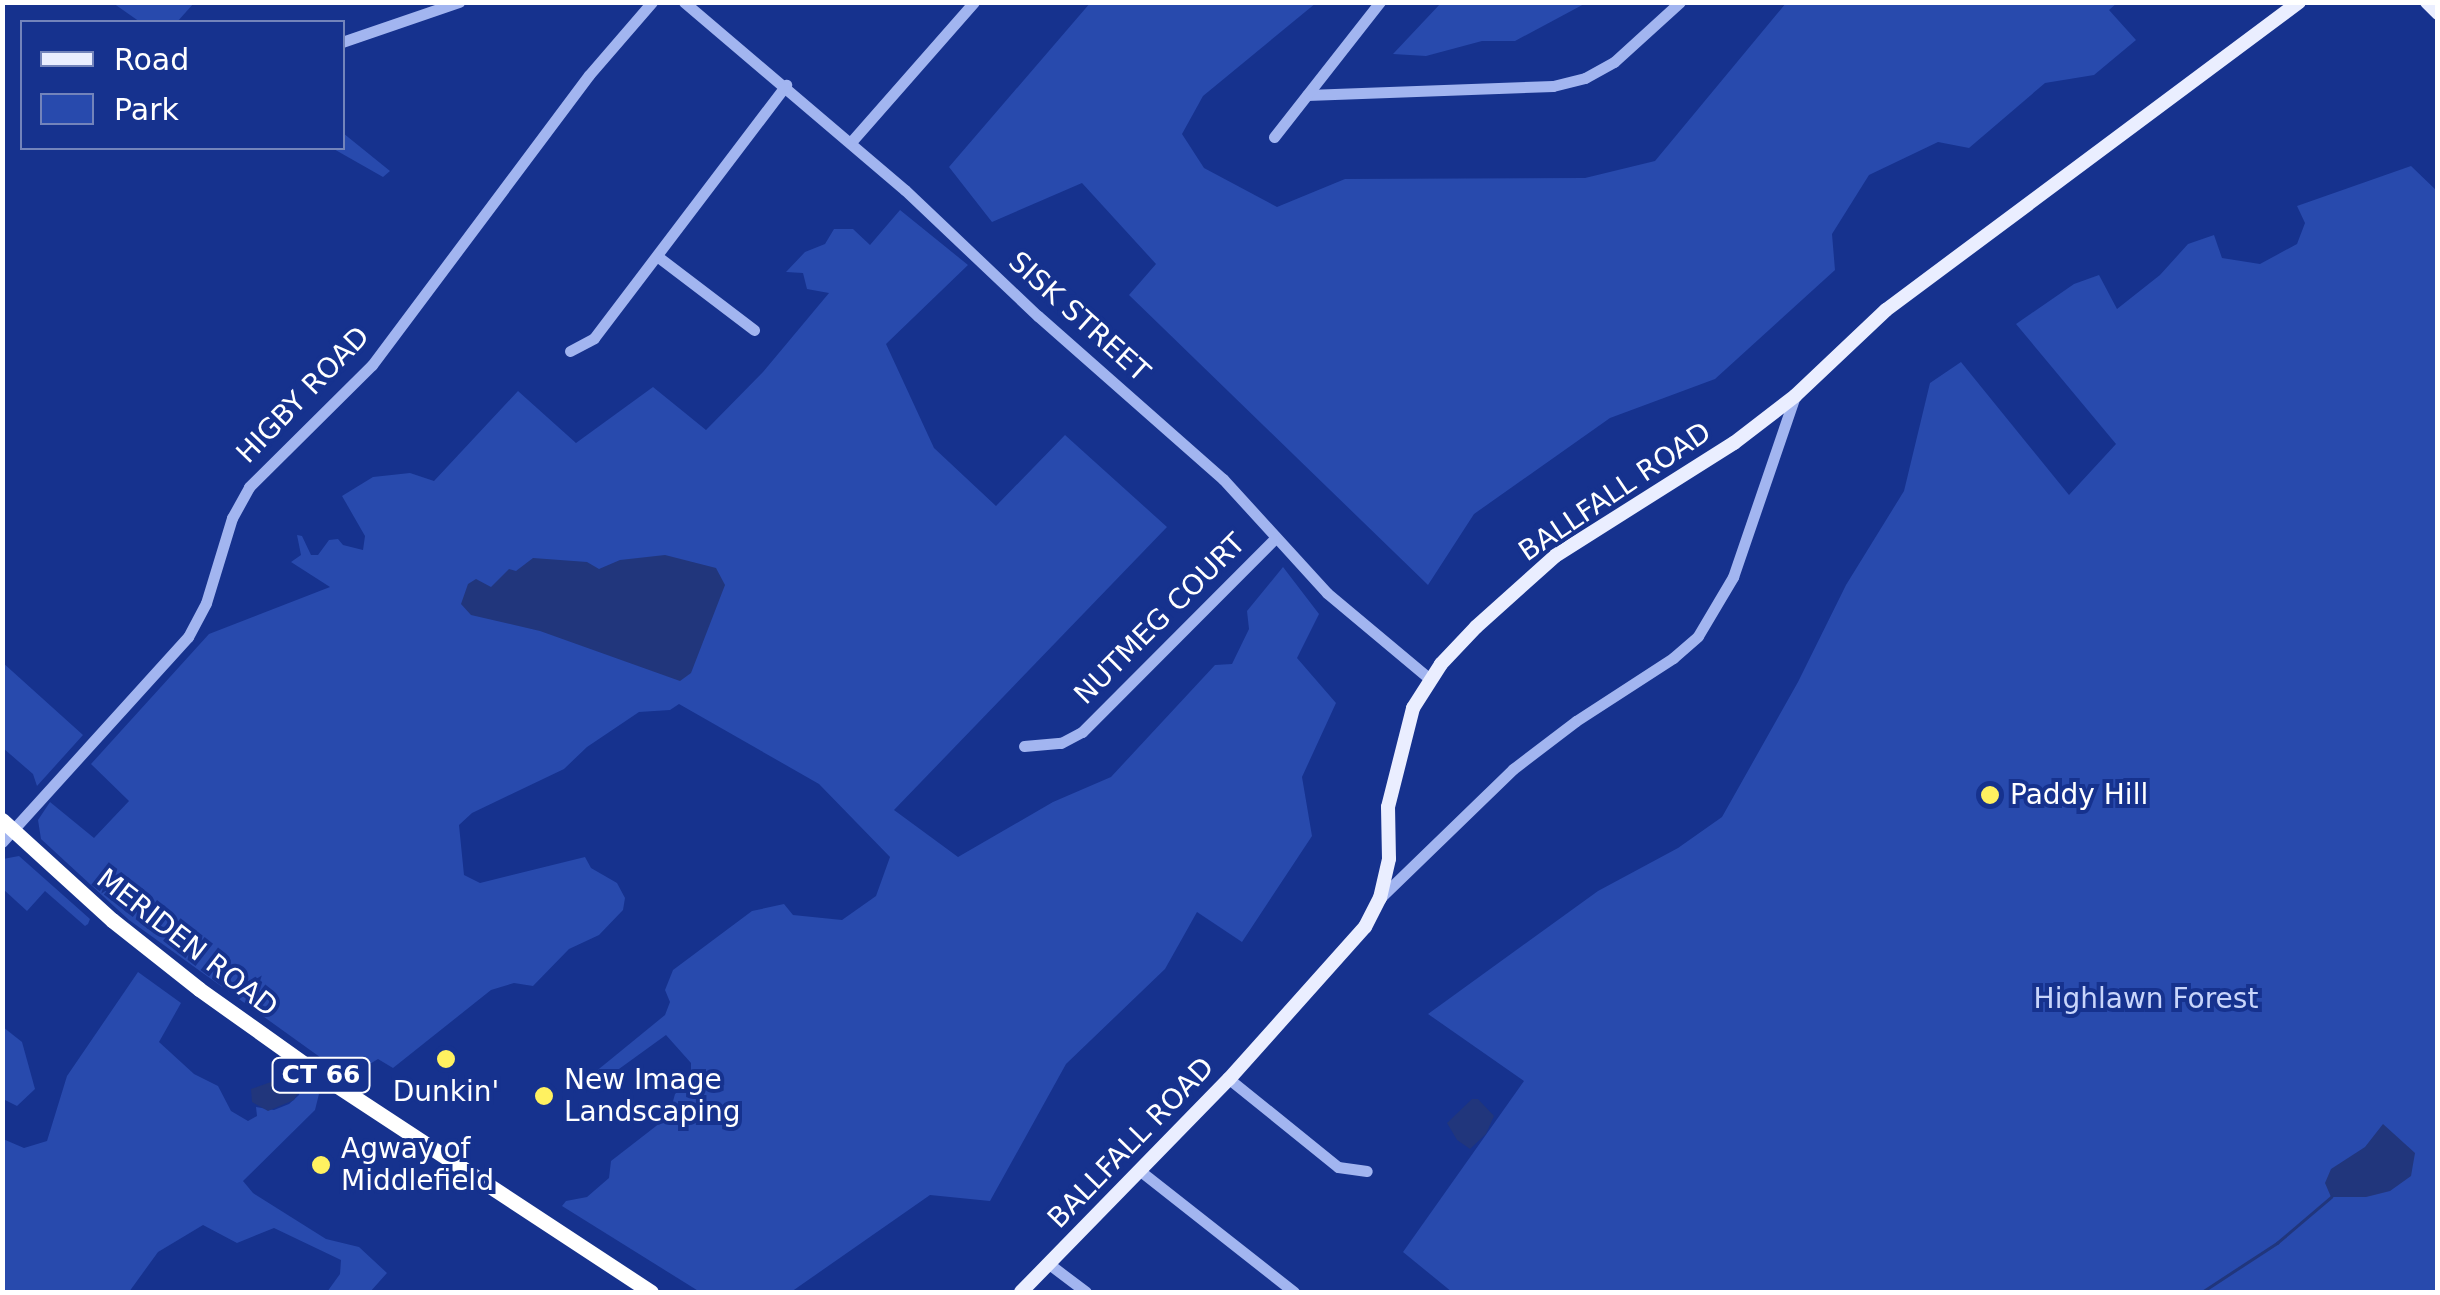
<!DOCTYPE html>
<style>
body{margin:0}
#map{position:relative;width:2440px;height:1295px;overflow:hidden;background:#16328e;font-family:"DejaVu Sans",sans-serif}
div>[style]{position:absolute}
.green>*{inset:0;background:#284aad}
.water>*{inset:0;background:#21367c}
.stream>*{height:2.5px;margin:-1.25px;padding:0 1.25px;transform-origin:1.25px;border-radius:1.25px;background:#21367c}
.minor>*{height:11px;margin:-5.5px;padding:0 5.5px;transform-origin:5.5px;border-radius:5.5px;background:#a2b5f0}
.major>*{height:14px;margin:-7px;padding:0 7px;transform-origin:7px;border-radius:7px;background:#eaeeff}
.highway>*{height:15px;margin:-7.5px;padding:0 7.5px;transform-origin:7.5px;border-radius:7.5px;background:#fff}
.dots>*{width:28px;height:28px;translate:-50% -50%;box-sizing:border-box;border:5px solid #16328e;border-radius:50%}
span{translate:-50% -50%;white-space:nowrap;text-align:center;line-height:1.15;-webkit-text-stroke:8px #16328e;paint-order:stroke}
.shield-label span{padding:2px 8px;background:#16328e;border:2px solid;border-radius:8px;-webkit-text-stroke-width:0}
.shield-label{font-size:25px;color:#fff;font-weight:700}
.street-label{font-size:28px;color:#fff}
.poi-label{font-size:28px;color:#fff}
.left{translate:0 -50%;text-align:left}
.park-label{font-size:28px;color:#c8d5fb}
.frame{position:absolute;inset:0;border:5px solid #fff;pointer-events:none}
.legend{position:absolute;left:20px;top:20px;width:325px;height:130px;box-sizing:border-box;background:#16328e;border:2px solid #7384bb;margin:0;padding:12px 18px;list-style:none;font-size:30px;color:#fff}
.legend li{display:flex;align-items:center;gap:20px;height:50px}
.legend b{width:50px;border:2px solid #7384bb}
</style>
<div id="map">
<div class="green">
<div style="clip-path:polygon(1091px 2px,1316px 3px,1203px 96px,1182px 134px,1204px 168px,1277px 207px,1345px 179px,1585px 178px,1655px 161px,1786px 3px,2117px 3px,2109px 10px,2136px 40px,2094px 75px,2045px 83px,1969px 148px,1938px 142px,1869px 175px,1832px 234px,1835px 270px,1715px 379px,1610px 418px,1474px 514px,1428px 585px,1129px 295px,1156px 264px,1082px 183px,992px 222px,949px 167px)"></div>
<div style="clip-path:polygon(113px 3px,194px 3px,177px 22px,140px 22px)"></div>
<div style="clip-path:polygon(1441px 3px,1441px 2px,1586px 3px,1515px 41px,1482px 41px,1426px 56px,1393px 54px)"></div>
<div style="clip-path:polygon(343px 133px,390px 171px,383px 177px,332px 148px,342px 148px)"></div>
<div style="clip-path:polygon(2411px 166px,2437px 191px,2437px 1292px,1452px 1292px,1403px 1252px,1524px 1081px,1428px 1014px,1598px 891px,1678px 848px,1722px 817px,1798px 682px,1846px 585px,1904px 491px,1930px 383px,1961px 362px,2069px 495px,2116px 444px,2016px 324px,2074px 284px,2099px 275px,2117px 309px,2160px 275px,2188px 244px,2214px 235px,2222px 258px,2260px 264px,2297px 244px,2305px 223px,2297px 206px)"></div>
<div style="clip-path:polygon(900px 210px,968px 265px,886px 344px,934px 448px,996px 506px,1065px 435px,1167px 527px,894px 810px,958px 857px,1053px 802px,1111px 777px,1215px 665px,1232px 664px,1249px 629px,1247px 611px,1283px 567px,1319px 614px,1297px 658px,1336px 703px,1302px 777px,1312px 836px,1242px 942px,1197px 912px,1165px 969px,1066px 1064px,990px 1201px,930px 1195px,791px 1292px,700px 1292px,562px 1206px,566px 1201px,587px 1197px,609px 1178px,611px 1161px,669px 1116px,675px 1094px,691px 1080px,691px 1063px,666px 1035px,601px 1082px,594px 1073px,665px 1015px,670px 1002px,665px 990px,673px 970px,752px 911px,784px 904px,793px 915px,842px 920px,876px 896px,890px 857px,819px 784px,679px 704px,670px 710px,639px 712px,587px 747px,564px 769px,472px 813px,459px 825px,464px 875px,480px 883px,585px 857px,591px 868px,617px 883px,625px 898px,623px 910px,599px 935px,569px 949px,533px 986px,514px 983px,491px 990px,393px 1068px,378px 1059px,358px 1071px,363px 1088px,129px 920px,41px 839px,38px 820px,50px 802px,94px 838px,129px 801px,91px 764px,209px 634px,330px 587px,291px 562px,301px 555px,297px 535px,302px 536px,311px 555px,318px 555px,329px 540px,338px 539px,343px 545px,363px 550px,365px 536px,342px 496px,373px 477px,410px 473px,434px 481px,518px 391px,576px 443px,653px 387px,706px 430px,763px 372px,829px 293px,807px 289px,803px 273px,786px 272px,805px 252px,825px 244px,834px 229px,853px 229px,870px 245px)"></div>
<div style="clip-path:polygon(2px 662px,83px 735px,37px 786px,33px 774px,3px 748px)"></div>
<div style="clip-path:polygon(19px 856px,90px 919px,88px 924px,85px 926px,45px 891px,27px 911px,3px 889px,3px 859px)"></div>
<div style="clip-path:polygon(138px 972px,181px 1003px,159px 1042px,194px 1074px,218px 1086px,231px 1111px,248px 1121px,257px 1116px,256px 1107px,274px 1110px,289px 1104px,299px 1095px,301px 1086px,295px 1079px,304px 1078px,319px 1094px,315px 1110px,243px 1181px,253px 1193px,326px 1239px,359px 1247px,387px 1273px,370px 1292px,327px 1292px,340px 1274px,341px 1260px,274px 1228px,237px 1243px,203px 1225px,158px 1252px,129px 1292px,3px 1292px,3px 1139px,24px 1148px,47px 1141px,67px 1076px)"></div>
<div style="clip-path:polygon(3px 1027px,22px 1042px,35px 1089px,17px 1106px,3px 1099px)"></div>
</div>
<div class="water">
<div style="clip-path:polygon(665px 555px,716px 568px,725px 585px,691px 673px,680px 681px,540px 631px,471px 615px,461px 604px,468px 584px,476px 579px,491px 587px,509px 569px,516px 571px,533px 558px,587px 562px,599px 569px,620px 560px)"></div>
<div style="clip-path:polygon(285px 1077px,301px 1086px,294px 1100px,268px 1111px,252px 1102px,251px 1089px)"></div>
<div style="clip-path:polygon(1472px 1099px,1478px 1099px,1494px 1116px,1486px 1134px,1470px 1149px,1457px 1140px,1447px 1123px)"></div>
<div style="clip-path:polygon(2383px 1124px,2415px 1153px,2411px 1176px,2390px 1191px,2366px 1197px,2331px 1197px,2325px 1183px,2331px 1169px,2365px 1147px)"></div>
</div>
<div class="stream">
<div style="left:2202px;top:1292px;width:90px;rotate:-33.2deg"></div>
<div style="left:2277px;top:1243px;width:71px;rotate:-40.4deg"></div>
</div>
<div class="minor">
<div style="left:684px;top:2px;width:290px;rotate:40.4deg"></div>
<div style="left:905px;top:190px;width:183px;rotate:43.5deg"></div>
<div style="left:1038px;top:316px;width:247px;rotate:41.4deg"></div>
<div style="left:1223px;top:479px;width:154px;rotate:47.6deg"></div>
<div style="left:1327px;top:593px;width:134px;rotate:39.9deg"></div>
<div style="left:342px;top:42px;width:124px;rotate:-18.9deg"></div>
<div style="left:1307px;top:95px;width:246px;rotate:-2.1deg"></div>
<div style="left:1553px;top:86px;width:33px;rotate:-14deg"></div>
<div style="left:1585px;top:78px;width:33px;rotate:-29deg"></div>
<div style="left:1614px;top:62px;width:89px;rotate:-42.3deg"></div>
<div style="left:1274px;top:137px;width:172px;rotate:-51.9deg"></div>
<div style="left:851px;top:142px;width:186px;rotate:-48.7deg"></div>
<div style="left:657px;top:256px;width:122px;rotate:37.3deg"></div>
<div style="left:570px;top:351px;width:27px;rotate:-28deg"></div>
<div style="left:594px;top:338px;width:318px;rotate:-52.8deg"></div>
<div style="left:1024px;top:746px;width:37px;rotate:-5deg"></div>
<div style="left:1061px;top:743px;width:24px;rotate:-28deg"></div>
<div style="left:1082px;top:732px;width:272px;rotate:-45.1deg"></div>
<div style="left:2px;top:842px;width:277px;rotate:-47.8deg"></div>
<div style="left:188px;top:637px;width:38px;rotate:-62deg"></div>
<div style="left:206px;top:603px;width:89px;rotate:-73deg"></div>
<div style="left:232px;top:518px;width:35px;rotate:-61deg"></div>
<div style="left:249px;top:487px;width:173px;rotate:-44.8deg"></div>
<div style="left:372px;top:365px;width:362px;rotate:-53.2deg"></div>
<div style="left:589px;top:75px;width:96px;rotate:-49.2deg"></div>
<div style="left:1380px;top:898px;width:185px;rotate:-44.1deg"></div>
<div style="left:1513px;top:769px;width:79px;rotate:-37.3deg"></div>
<div style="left:1576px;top:721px;width:116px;rotate:-33deg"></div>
<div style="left:1673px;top:658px;width:33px;rotate:-41deg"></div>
<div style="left:1698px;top:636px;width:69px;rotate:-59.3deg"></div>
<div style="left:1733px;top:577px;width:191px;rotate:-71.1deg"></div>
<div style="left:1229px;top:1079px;width:140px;rotate:38.9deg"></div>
<div style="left:1338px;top:1167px;width:29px;rotate:8deg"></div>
<div style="left:1139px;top:1170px;width:197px;rotate:38.2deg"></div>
<div style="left:1049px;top:1264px;width:46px;rotate:37.1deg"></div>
</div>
<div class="major">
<div style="left:2427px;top:2px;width:16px;rotate:45deg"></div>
<div style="left:1021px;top:1292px;width:298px;rotate:-45.7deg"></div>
<div style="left:1229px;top:1079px;width:204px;rotate:-48.2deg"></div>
<div style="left:1365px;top:927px;width:33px;rotate:-63deg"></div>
<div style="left:1380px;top:898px;width:40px;rotate:-77deg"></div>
<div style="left:1389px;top:859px;width:52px;rotate:-91.1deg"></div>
<div style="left:1388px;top:807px;width:102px;rotate:-75.8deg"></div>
<div style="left:1413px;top:708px;width:52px;rotate:-57.5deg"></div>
<div style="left:1441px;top:664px;width:51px;rotate:-46.6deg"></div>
<div style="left:1476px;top:627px;width:106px;rotate:-41.9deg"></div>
<div style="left:1555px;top:556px;width:212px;rotate:-32.3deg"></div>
<div style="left:1734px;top:443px;width:77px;rotate:-37.6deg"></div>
<div style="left:1795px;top:396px;width:125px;rotate:-43.4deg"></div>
<div style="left:1886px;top:310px;width:515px;rotate:-36.71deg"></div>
</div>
<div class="highway">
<div style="left:2px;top:820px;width:149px;rotate:42.3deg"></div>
<div style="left:112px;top:920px;width:111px;rotate:38.4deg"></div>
<div style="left:199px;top:989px;width:136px;rotate:35.4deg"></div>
<div style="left:310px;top:1068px;width:408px;rotate:33.3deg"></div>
</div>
<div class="dots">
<div style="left:1990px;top:795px;background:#fff160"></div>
<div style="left:446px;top:1059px;background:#fff160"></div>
<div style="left:544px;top:1096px;background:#fff160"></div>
<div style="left:321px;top:1165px;background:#fff160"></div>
</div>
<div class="shield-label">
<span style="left:321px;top:1075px">CT 66</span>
</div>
<div class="street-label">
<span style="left:1079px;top:317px;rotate:42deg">SISK STREET</span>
<span style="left:303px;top:395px;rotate:-46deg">HIGBY ROAD</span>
<span style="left:1615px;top:492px;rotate:-34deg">BALLFALL ROAD</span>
<span style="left:1160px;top:619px;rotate:-45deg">NUTMEG COURT</span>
<span style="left:187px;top:943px;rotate:38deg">MERIDEN ROAD</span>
<span style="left:1131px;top:1143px;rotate:-46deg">BALLFALL ROAD</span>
</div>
<div class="poi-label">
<span class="left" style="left:2010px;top:795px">Paddy Hill</span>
<span class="left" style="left:564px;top:1096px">New Image<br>Landscaping</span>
<span style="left:446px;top:1092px">Dunkin'</span>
<span class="left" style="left:341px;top:1165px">Agway of<br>Middlefield</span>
</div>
<div class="park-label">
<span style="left:2146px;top:999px">Highlawn Forest</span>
</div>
<div class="frame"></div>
<ul class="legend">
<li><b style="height:12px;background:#eaeeff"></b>Road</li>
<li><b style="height:28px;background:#284aad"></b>Park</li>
</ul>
</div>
